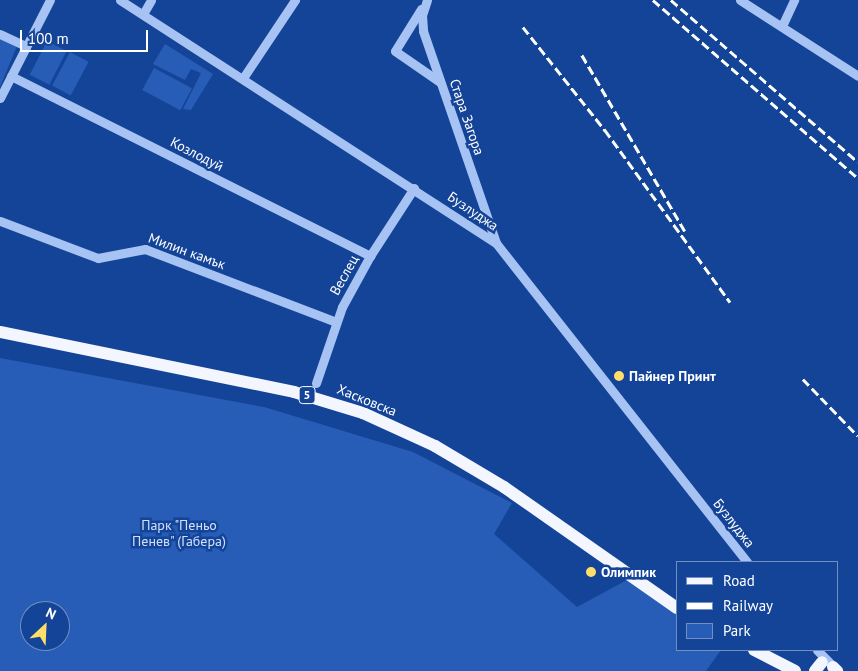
<!DOCTYPE html>
<meta charset="utf-8">
<style>
body{margin:0}
#map{position:relative;width:858px;height:671px;overflow:hidden;background:#144498;font-family:"PT Sans",sans-serif}
div>[style]{position:absolute}
.green>*{inset:0;background:#275db6;transform-origin:0 0}
.minor>*{height:9px;margin:-4.5px;padding:0 4.5px;transform-origin:4.5px;border-radius:4.5px;background:#a7c3f3}
.major>*{height:12px;margin:-6px;padding:0 6px;transform-origin:6px;border-radius:6px;background:#f3f6ff}
.rail>*{height:2.5px;margin-top:-1.25px;transform-origin:0;background:repeating-linear-gradient(90deg,#fff 0 9px,transparent 0 13px)}
.dots>*{width:14px;height:14px;translate:-50% -50%;box-sizing:border-box;border:2px solid #144498;border-radius:50%}
span{translate:-50% -50%;white-space:nowrap;text-align:center;line-height:1.15;-webkit-text-stroke:5px #144498;paint-order:stroke}
.shield-label span{padding:1px 4px;background:#144498;border:1px solid;border-radius:4px;-webkit-text-stroke-width:0}
.shield-label{font-size:12px;color:#fff;font-weight:700}
.street-label{font-size:14px;color:#fff}
.poi-label{font-size:14px;color:#fff;font-weight:700}
.left{translate:0 -50%;text-align:left}
.park-label{font-size:14px;color:#cfe0fd}
.legend{position:absolute;left:676px;top:561px;width:162px;height:90px;box-sizing:border-box;background:#144498;border:1px solid #728fc1;margin:0;padding:6px 9px;list-style:none;font-size:15px;color:#fff}
.legend li{display:flex;align-items:center;gap:10px;height:25px}
.legend b{width:25px;border:1px solid #728fc1}
.north{position:absolute;left:20px;top:601px;width:50px;height:50px;box-sizing:border-box;background:#144498;border:1px solid #728fc1;border-radius:50%;rotate:25deg;font-size:14px;font-weight:700;line-height:20px;text-align:center;color:#fff}
.north::after{content:'';display:block;margin:auto;width:18px;height:22px;background:#ffdf69;clip-path:polygon(50% 0,100% 100%,50% 72%,0 100%)}
.scale{position:absolute;left:20px;top:30px;width:128px;height:22px;box-sizing:border-box;border:2px solid #fff;border-top:0;padding-left:6px;font-size:15px;line-height:18px;white-space:nowrap;color:#fff;-webkit-text-stroke:4px #144498;paint-order:stroke}
</style>
<div id="map">
<div class="green">
<div style="clip-path:polygon(0 37px,17px 46px,0 87px)"></div>
<div style="left:47px;top:41px;width:22px;height:38px;rotate:27deg"></div>
<div style="clip-path:polygon(165px 44px,213px 74px,191px 110px,183px 109px,201px 73px,191px 69px,185px 80px,153px 64px)"></div>
<div style="left:70px;top:52px;width:21px;height:38px;rotate:28deg"></div>
<div style="left:154px;top:68px;width:43px;height:25px;rotate:28deg"></div>
<div style="clip-path:polygon(evenodd,0 358px,264px 407px,413px 452px,512px 503px,494px 534px,577px 607px,627px 580px,677px 612px,677px 650px,721px 650px,706px 671px,0 671px,0 358px,30px 611px,60px 611px,60px 641px,30px 641px,30px 611px)"></div>
</div>
<div class="minor">
<div style="left:120px;top:0;width:448px;rotate:32.9deg"></div>
<div style="left:496px;top:243px;width:406px;rotate:51.8deg"></div>
<div style="left:427px;top:0;width:16px;rotate:108deg"></div>
<div style="left:422px;top:15px;width:16px;rotate:86deg"></div>
<div style="left:423px;top:31px;width:224px;rotate:71deg"></div>
<div style="left:740px;top:0;width:140px;rotate:32.8deg"></div>
<div style="left:421px;top:9px;width:49px;rotate:121.8deg"></div>
<div style="left:395px;top:51px;width:55px;rotate:34.6deg"></div>
<div style="left:143px;top:14px;width:16px;rotate:-60deg"></div>
<div style="left:782px;top:26px;width:29px;rotate:-65deg"></div>
<div style="left:0;top:34px;width:29px;rotate:25deg"></div>
<div style="left:11px;top:76px;width:402px;rotate:26.6deg"></div>
<div style="left:243px;top:78px;width:94px;rotate:-56.3deg"></div>
<div style="left:0;top:98px;width:110px;rotate:-63deg"></div>
<div style="left:0;top:221px;width:105px;rotate:20.7deg"></div>
<div style="left:98px;top:258px;width:48px;rotate:-10.8deg"></div>
<div style="left:145px;top:249px;width:204px;rotate:20.9deg"></div>
<div style="left:316px;top:383px;width:80px;rotate:-71.1deg"></div>
<div style="left:342px;top:307px;width:58px;rotate:-61.2deg"></div>
<div style="left:370px;top:256px;width:81px;rotate:-57.1deg"></div>
<div style="left:817px;top:650px;width:20px;rotate:45deg"></div>
</div>
<div class="major">
<div style="left:0;top:332px;width:300px;rotate:11.5deg"></div>
<div style="left:294px;top:392px;width:72px;rotate:16.9deg"></div>
<div style="left:363px;top:413px;width:79px;rotate:24.6deg"></div>
<div style="left:435px;top:446px;width:80px;rotate:30.7deg"></div>
<div style="left:504px;top:487px;width:211px;rotate:35deg"></div>
<div style="left:754px;top:650px;width:46px;rotate:27.1deg"></div>
<div style="left:833px;top:667px;width:6px;rotate:45deg"></div>
<div style="left:815px;top:671px;width:11px;rotate:-52deg"></div>
</div>
<div class="rail">
<div style="left:653px;top:0;width:271px;rotate:41deg"></div>
<div style="left:671px;top:0;width:247px;rotate:40.9deg"></div>
<div style="left:523px;top:27px;width:132px;rotate:51.5deg"></div>
<div style="left:605px;top:130px;width:213px;rotate:54deg"></div>
<div style="left:582px;top:55px;width:204px;rotate:59.7deg"></div>
<div style="left:803px;top:379px;width:79px;rotate:46deg"></div>
</div>
<div class="dots">
<div style="left:619px;top:376px;background:#ffdf69"></div>
<div style="left:591px;top:572px;background:#ffdf69"></div>
</div>
<div class="shield-label">
<span style="left:307px;top:395px">5</span>
</div>
<div class="street-label">
<span style="left:467px;top:117px;rotate:71deg">Стара Загора</span>
<span style="left:197px;top:154px;rotate:27deg">Козлодуй</span>
<span style="left:473px;top:211px;rotate:34deg">Бузлуджа</span>
<span style="left:187px;top:251px;rotate:20deg">Милин камък</span>
<span style="left:344px;top:275px;rotate:-61deg">Веслец</span>
<span style="left:367px;top:400px;rotate:22deg">Хасковска</span>
<span style="left:734px;top:523px;rotate:52deg">Бузлуджа</span>
</div>
<div class="poi-label">
<span class="left" style="left:629px;top:376px">Пайнер Принт</span>
<span class="left" style="left:601px;top:572px">Олимпик</span>
</div>
<div class="park-label">
<span style="left:179px;top:533px">Парк "Пеньо<br>Пенев" (Габера)</span>
</div>
<ul class="legend">
<li><b style="height:6px;background:#f3f6ff"></b>Road</li>
<li><b style="height:6px;background:#fff"></b>Railway</li>
<li><b style="height:14px;background:#275db6"></b>Park</li>
</ul>
<div class="north">N</div>
<div class="scale">100 m</div>
</div>
